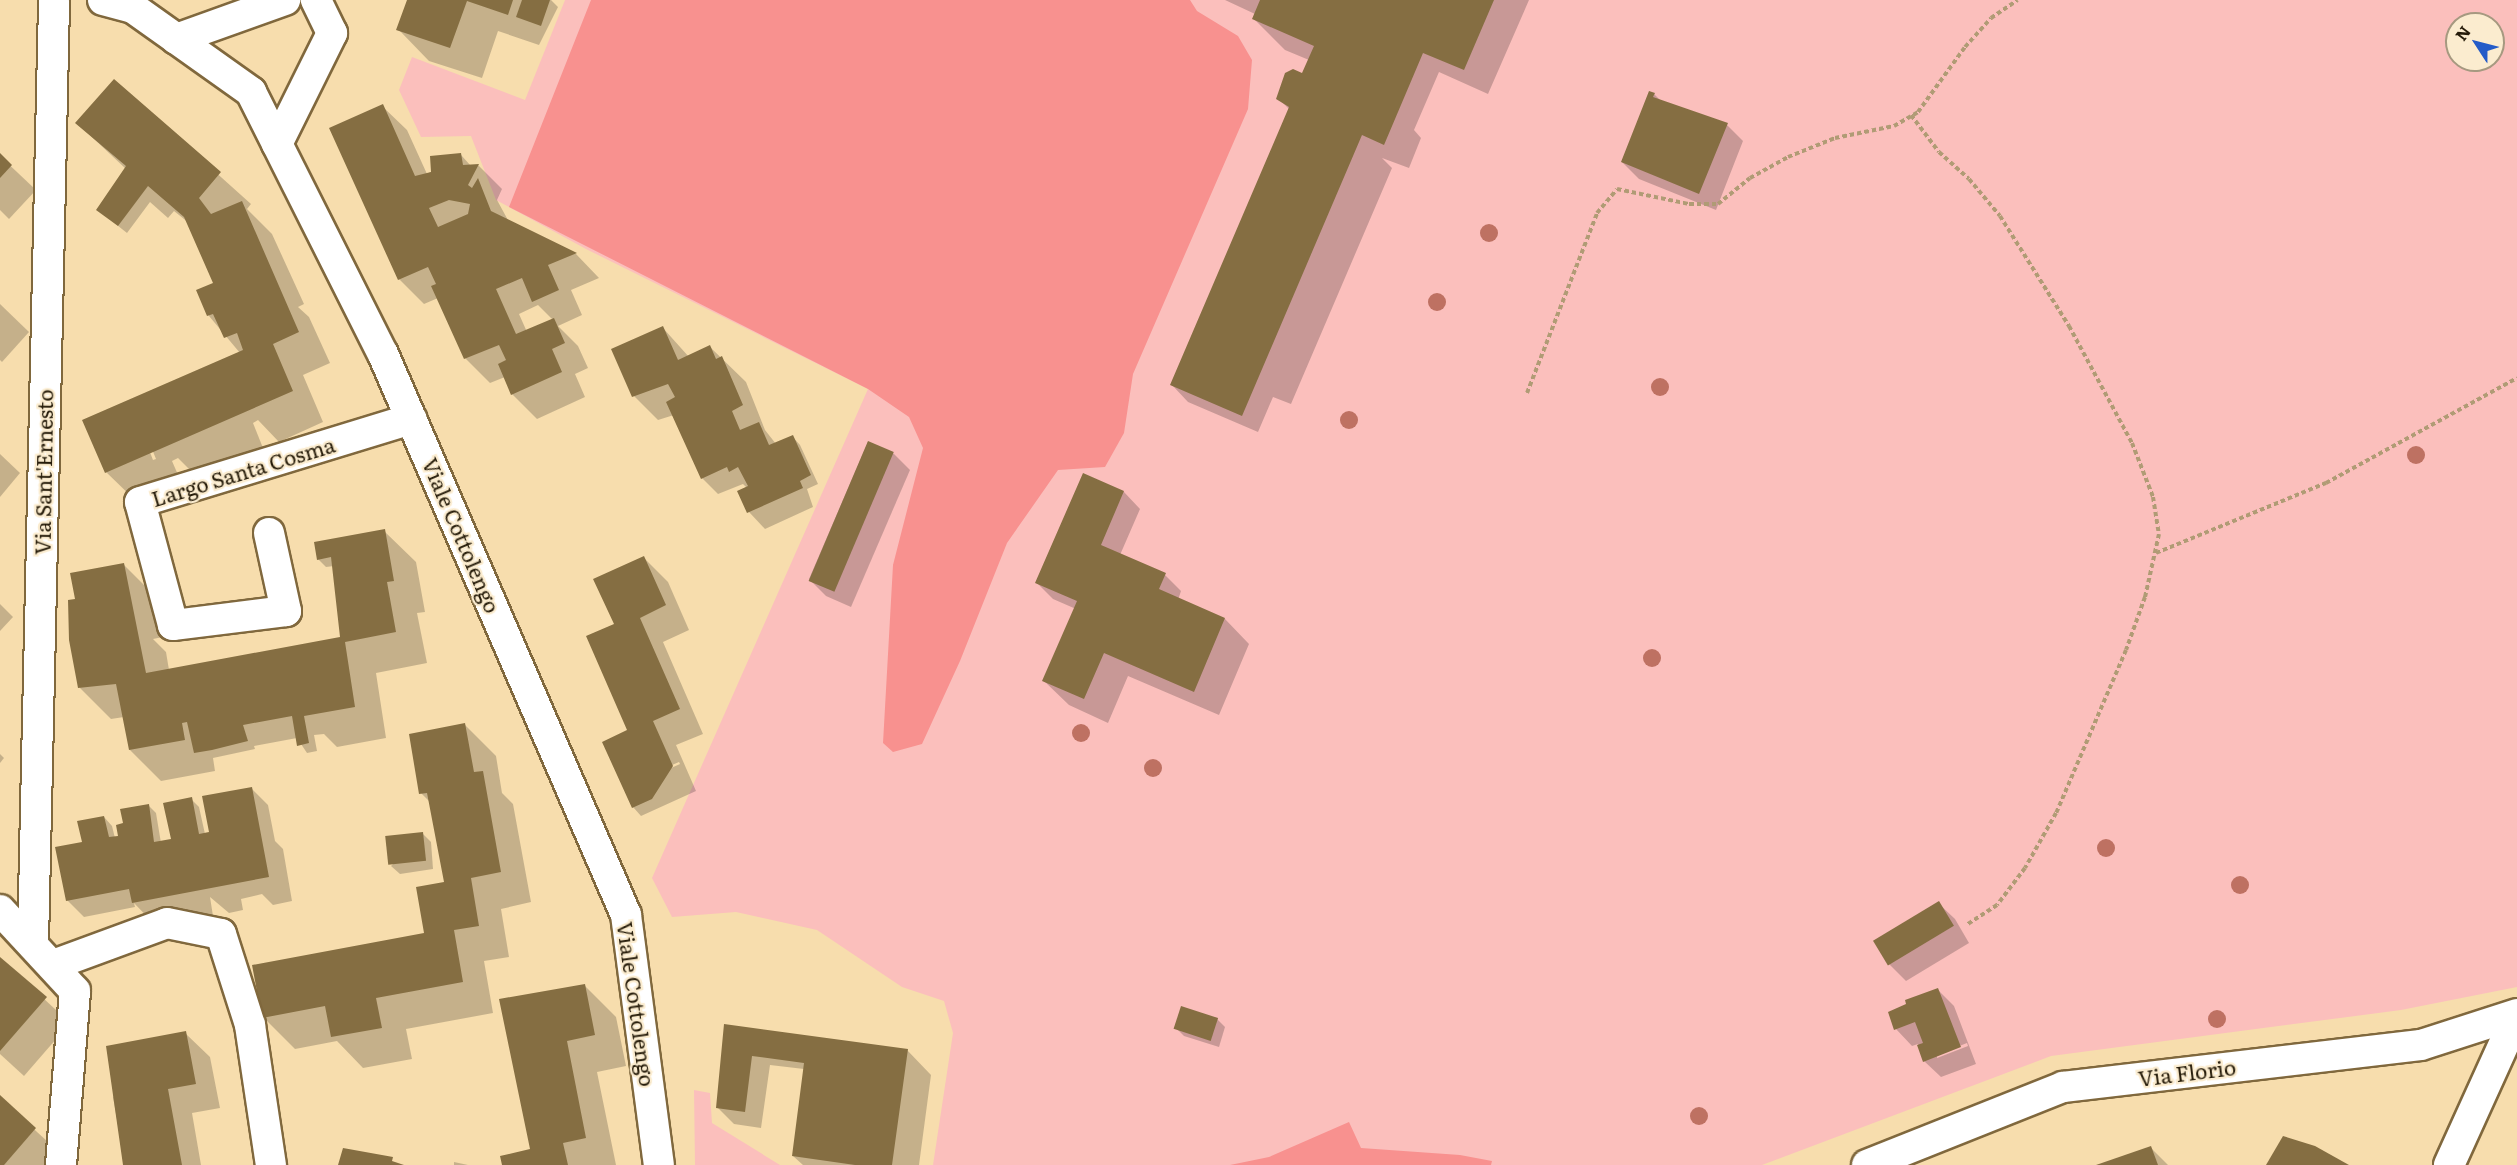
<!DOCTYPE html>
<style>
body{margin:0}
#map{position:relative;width:2517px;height:1165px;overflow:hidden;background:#f7ddad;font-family:Literata,serif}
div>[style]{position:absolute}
.green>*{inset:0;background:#fbbfbc}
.forest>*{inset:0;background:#f8918f}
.shadow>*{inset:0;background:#0003}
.building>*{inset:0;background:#856e42;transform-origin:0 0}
.path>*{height:4px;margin-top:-2px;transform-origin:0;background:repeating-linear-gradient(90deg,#b09b75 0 4.5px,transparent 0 7.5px)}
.roads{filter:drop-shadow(2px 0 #80683d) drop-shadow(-2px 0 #80683d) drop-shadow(0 2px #80683d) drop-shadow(0 -2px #80683d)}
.street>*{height:30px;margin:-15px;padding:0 15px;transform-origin:15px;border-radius:15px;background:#fff}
.trees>*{width:18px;height:18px;margin:-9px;border-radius:50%;background:#be7162}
span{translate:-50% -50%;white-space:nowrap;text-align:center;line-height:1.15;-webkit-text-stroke:4.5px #fbeccf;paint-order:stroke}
.street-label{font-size:21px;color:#261c0a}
.north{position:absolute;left:2445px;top:12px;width:60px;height:60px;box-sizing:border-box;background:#fbeccf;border:2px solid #a69980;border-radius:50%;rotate:306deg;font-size:16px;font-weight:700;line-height:24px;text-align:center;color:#261c0a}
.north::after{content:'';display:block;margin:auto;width:21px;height:27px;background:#245bc8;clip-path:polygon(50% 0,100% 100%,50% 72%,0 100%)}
</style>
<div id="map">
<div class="green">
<div style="clip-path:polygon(evenodd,565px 0,2517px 0,2517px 987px,2401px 1010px,2051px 1056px,1762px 1165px,933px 1165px,953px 1033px,944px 1001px,902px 987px,817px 930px,736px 912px,672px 917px,652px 878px,868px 389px,586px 249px,496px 200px,471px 136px,421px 137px,399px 90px,412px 57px,525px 100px,565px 0,2457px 24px,2493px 24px,2493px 60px,2457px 60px,2457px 24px)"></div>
<div style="clip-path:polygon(694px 1090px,710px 1093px,712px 1123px,780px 1165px,695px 1165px)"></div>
</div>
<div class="forest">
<div style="clip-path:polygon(591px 0,1190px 0,1197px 11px,1238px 36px,1252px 60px,1248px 109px,1133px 374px,1124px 433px,1105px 467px,1058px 470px,1007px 543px,960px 661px,922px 744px,893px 752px,883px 743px,893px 565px,923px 448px,909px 417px,868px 389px,509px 207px)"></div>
<div style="clip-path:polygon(1349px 1122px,1361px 1148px,1460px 1155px,1492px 1161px,1491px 1165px,1230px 1165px,1269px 1157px)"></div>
</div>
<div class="shadow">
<div style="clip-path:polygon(408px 0,551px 0,558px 7px,539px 45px,498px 31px,482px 78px,429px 61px,398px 29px)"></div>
<div style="clip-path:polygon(1225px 0,1529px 0,1488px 94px,1439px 72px,1414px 130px,1421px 138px,1409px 168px,1382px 158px,1392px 168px,1291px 404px,1273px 397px,1258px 432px,1188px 402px,1172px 385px,1290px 110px,1278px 98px,1303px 75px,1309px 60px,1285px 50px,1254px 19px,1255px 14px)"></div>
<div style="clip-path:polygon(evenodd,114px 81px,251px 204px,247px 209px,272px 234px,304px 304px,298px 307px,309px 317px,330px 363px,303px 375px,323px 422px,279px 442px,258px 420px,253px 423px,263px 448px,197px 477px,178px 458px,172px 461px,182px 484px,138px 503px,106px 472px,84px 421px,240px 353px,209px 316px,198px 291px,215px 284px,189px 223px,174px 211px,168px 218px,150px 202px,127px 233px,98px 210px,126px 169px,77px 123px,114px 81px,144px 437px,147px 437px,156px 459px,153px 460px,144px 437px)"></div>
<div style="clip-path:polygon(1654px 94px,1662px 102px,1727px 125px,1743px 141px,1716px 210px,1639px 179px,1622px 162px)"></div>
<div style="clip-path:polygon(evenodd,382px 106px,407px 130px,427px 174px,461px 155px,471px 166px,478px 165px,502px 189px,497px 200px,509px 222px,576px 254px,599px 278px,571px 290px,582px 315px,558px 326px,578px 346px,588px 368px,575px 374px,585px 397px,537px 419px,512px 394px,505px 377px,490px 383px,465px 358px,438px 298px,424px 304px,399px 279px,382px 106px,538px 305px,554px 321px,527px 332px,519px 314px,538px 305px)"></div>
<div style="clip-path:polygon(0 156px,36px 190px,9px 219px,0 210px)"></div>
<div style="clip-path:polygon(0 304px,29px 332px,2px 362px,0 360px)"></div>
<div style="clip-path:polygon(663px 328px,689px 357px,710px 347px,746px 382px,765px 430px,776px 444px,792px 436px,800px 445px,818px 484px,807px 489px,813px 507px,765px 529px,749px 512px,739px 491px,747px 488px,743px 484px,718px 494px,702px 478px,674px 415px,658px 420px,634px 396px)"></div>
<div style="clip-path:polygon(868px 442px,894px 454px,910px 470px,851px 607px,826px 596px,809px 579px)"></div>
<div style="clip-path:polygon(0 454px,20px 473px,0 497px)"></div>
<div style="clip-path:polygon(1083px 475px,1124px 492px,1140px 509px,1120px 555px,1165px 575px,1181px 591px,1178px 600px,1225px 619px,1249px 644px,1219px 715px,1128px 676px,1108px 723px,1069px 705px,1044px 681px,1076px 609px,1053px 599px,1036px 582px)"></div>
<div style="clip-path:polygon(384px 531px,416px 562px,425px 612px,417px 613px,427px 663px,376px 673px,386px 738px,337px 747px,324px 734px,314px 735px,317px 751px,307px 753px,297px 738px,254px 746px,255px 749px,213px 758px,215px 771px,161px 781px,130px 750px,124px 717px,111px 719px,80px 688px,77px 600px,123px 564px,155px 596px,163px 637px,153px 639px,166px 652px,169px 670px,341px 638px,334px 566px,326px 567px,318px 559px)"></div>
<div style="clip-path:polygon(evenodd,644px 558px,668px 582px,689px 630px,663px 642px,703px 734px,676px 745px,696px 791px,641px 816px,633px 807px,629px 731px,616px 625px,644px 558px,679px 762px,680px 764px,633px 785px,633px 782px,679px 762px)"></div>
<div style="clip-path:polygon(0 604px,13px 617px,0 631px)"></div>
<div style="clip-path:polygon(465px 725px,496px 756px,502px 793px,513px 804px,531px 902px,501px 909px,509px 957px,484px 961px,493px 1013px,406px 1029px,412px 1059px,363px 1068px,337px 1041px,295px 1049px,263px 1017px,426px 934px,445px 883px,431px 803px,421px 793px)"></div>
<div style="clip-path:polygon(0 754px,4px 758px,0 763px)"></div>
<div style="clip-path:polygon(251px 788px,268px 805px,275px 841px,283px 849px,292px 901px,273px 905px,262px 894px,241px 899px,243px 910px,229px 913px,210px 897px,213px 916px,157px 927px,134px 903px,135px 907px,84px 917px,67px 900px,104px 817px,112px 826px,115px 838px,120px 837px,124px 824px,148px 805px,156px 813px,161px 843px,173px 840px,191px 799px,199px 807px,205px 834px,212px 833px)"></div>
<div style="clip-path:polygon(423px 834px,431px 842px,433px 869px,400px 874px,391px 866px)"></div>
<div style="clip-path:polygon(1938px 903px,1955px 919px,1969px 943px,1906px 981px,1889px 964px)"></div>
<div style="clip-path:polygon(0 958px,70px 1023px,24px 1076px,0 1054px)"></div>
<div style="clip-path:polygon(585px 986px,616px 1017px,626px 1066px,597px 1072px,616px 1165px,503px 1165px,531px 1150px)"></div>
<div style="clip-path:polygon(evenodd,1938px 990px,1954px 1006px,1976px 1064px,1941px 1077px,1924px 1061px,1918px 1044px,1912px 1046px,1896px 1029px,1938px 990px,1967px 1043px,1968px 1046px,1937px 1058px,1937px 1055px,1967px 1043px)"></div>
<div style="clip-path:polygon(1217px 1019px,1225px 1027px,1219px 1047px,1184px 1036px,1176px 1028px)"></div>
<div style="clip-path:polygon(185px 1033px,210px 1057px,220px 1108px,192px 1113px,201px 1165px,125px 1165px,113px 1097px)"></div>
<div style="clip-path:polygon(724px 1043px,907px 1050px,931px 1075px,919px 1165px,803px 1165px,793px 1156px,804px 1069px,770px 1065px,761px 1128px,734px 1124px,718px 1108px)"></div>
<div style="clip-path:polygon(0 1098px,60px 1153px,49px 1165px,0 1165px)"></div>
<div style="clip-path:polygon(2151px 1148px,2168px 1165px,2100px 1165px)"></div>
<div style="clip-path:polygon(454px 1162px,468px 1165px,454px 1165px)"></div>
</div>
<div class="building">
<div style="clip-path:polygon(407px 0,513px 0,508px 15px,467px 1px,450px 48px,396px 30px)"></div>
<div style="clip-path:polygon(522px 0,550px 0,541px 26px,516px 17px)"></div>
<div style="clip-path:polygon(1260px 0,1494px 0,1464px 70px,1423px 53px,1384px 145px,1362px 135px,1242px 416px,1170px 385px,1289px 107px,1276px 99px,1285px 73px,1293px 69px,1302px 73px,1314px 46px,1252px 19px)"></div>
<div style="clip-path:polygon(114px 79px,221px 172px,199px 198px,211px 214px,242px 201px,299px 332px,273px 344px,293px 391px,105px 473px,82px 420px,243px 350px,237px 333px,224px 338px,213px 314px,207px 316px,196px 290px,213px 283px,184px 217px,148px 186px,118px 226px,96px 210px,126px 166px,75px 123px)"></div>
<div style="clip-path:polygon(1649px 91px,1655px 93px,1653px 97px,1728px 123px,1699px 194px,1621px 162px)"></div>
<div style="clip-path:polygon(evenodd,383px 104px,415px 176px,431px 172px,430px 156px,461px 153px,463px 165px,479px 164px,468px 185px,472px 188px,478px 178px,491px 211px,577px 253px,548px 265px,559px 290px,532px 302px,522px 278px,496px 289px,516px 334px,554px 318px,565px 343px,552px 349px,562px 372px,511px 395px,498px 364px,506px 360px,499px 345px,464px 359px,431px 286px,436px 284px,428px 267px,398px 280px,329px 128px,383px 104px,449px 200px,470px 204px,468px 214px,438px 227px,429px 208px,449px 200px)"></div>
<div style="clip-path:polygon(0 153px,12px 165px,0 178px)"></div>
<div style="clip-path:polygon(663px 326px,678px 360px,710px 345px,716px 359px,722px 356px,743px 405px,732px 411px,740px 430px,759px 422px,769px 445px,793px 435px,811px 475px,800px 481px,803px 488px,747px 513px,737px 491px,748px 486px,738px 467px,729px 472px,727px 467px,701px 479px,666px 402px,675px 397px,668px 384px,632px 397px,611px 349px)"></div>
<div style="left:868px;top:441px;width:28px;height:152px;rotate:23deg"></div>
<div style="clip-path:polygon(1083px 473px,1124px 491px,1101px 545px,1166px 573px,1159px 589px,1225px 618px,1194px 692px,1104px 653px,1084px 699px,1042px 681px,1077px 601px,1035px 583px)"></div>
<div style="clip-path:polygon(385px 529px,394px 581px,387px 582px,396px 632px,345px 642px,355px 707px,304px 716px,309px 743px,297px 746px,292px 716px,243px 725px,248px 741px,212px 750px,194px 753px,187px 722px,182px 723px,185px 740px,129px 750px,116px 684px,78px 688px,69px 640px,68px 600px,75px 599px,70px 573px,124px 563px,146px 673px,340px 637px,331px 557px,317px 560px,314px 542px)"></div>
<div style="clip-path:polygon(644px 556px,666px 605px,640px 618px,680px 709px,653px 721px,673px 766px,652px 799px,632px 808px,602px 742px,627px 730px,586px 636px,614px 624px,593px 579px)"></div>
<div style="clip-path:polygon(465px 723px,474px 772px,483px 771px,501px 872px,471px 878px,479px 926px,454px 930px,463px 982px,376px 998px,382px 1028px,331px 1037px,325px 1006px,262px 1018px,252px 965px,424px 933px,416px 887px,444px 882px,427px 793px,419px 794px,409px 734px)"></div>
<div style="clip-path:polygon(252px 787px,269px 877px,132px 903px,129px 889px,66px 901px,55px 847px,82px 842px,77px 821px,104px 816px,109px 837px,118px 836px,116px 825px,123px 823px,120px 809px,149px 804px,154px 842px,171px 839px,163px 803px,192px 797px,199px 834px,209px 832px,202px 796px)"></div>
<div style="left:423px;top:832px;width:29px;height:38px;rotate:84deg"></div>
<div style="left:1939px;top:901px;width:29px;height:77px;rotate:59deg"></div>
<div style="clip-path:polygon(0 957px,47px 997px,0 1051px)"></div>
<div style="clip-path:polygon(585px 984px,595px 1035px,567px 1041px,586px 1138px,563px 1143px,568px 1165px,502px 1165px,500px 1156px,530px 1149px,499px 999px)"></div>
<div style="clip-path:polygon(1938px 988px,1961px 1047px,1923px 1062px,1917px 1045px,1923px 1043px,1915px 1022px,1894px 1030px,1888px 1012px,1906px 1004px,1905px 1000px)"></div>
<div style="left:1181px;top:1006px;width:39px;height:24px;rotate:18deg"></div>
<div style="clip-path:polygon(724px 1024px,908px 1049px,892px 1165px,855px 1165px,792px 1156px,804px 1063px,752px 1056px,745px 1112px,716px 1108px)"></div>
<div style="clip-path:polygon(186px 1031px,196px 1084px,168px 1089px,182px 1165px,123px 1165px,106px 1046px)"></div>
<div style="clip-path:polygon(0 1095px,36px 1128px,4px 1165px,0 1165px)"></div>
<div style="clip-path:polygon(2283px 1136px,2315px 1146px,2349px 1165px,2266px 1165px)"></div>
<div style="clip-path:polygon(2151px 1146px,2158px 1165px,2096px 1165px)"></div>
<div style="clip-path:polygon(343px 1148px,393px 1157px,392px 1161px,404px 1165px,338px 1165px)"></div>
</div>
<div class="path">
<div style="left:1911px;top:115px;width:46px;rotate:52.9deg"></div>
<div style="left:1939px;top:152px;width:40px;rotate:42deg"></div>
<div style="left:1969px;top:179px;width:48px;rotate:50deg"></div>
<div style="left:2000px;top:216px;width:130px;rotate:57.9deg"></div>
<div style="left:2069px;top:326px;width:133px;rotate:61.7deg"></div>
<div style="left:2132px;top:443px;width:58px;rotate:68.7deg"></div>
<div style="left:2153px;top:497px;width:37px;rotate:81deg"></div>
<div style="left:2159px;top:534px;width:65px;rotate:102.5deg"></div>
<div style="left:2145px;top:597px;width:56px;rotate:109.7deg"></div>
<div style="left:2126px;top:650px;width:177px;rotate:113.2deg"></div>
<div style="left:2056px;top:813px;width:63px;rotate:119.4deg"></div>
<div style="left:2025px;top:868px;width:46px;rotate:127.1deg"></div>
<div style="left:1997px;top:905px;width:35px;rotate:147deg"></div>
<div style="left:1527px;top:393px;width:193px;rotate:-68.7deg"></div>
<div style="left:1597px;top:213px;width:31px;rotate:-50deg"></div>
<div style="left:1617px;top:189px;width:74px;rotate:11.8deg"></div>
<div style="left:1689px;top:204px;width:29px"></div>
<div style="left:1718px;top:204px;width:41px;rotate:-39.1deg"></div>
<div style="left:1750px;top:178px;width:43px;rotate:-28.9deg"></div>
<div style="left:1788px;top:157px;width:51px;rotate:-22deg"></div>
<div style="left:1835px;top:138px;width:60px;rotate:-11.5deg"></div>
<div style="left:1894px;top:126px;width:28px;rotate:-30deg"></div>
<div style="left:1918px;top:112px;width:80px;rotate:-54.1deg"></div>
<div style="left:1965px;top:47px;width:39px;rotate:-48deg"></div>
<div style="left:1991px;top:18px;width:32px;rotate:-34deg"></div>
<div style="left:2156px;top:553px;width:184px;rotate:-22.4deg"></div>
<div style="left:2326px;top:483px;width:218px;rotate:-28.8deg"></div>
</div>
<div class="roads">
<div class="street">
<div style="left:103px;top:0;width:31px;rotate:15deg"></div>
<div style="left:133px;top:8px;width:145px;rotate:35.4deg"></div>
<div style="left:251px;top:92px;width:293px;rotate:63.3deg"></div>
<div style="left:383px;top:354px;width:611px;rotate:66.58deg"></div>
<div style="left:626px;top:915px;width:252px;rotate:82.5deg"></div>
<div style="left:176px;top:39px;width:116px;rotate:-19.7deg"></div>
<div style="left:277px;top:144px;width:124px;rotate:-63.6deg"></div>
<div style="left:332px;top:33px;width:37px;rotate:-116deg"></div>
<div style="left:269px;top:533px;width:80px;rotate:77.7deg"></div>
<div style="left:286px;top:611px;width:114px;rotate:172.9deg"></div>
<div style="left:173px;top:625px;width:127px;rotate:-105deg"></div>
<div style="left:140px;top:502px;width:284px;rotate:-17deg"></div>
<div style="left:0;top:910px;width:110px;rotate:47.2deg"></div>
<div style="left:75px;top:991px;width:175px;rotate:94.6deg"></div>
<div style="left:33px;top:943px;width:943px;rotate:-88.72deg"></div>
<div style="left:53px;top:965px;width:121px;rotate:-20.2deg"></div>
<div style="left:167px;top:923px;width:55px;rotate:11.5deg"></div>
<div style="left:221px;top:934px;width:96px;rotate:72.3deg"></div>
<div style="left:250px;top:1025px;width:142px;rotate:81.5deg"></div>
<div style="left:1867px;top:1165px;width:211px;rotate:-21.7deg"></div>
<div style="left:2063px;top:1087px;width:360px;rotate:-6.7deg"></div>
<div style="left:2421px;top:1045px;width:101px;rotate:-17.9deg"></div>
<div style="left:2449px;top:1165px;width:165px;rotate:-65.6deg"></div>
</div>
</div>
<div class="trees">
<div style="left:1489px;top:233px"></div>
<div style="left:1437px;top:302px"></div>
<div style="left:1660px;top:387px"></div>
<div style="left:1349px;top:420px"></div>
<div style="left:2416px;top:455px"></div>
<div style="left:1652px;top:658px"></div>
<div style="left:1081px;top:733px"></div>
<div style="left:1153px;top:768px"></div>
<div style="left:2106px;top:848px"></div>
<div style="left:2240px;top:885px"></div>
<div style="left:2217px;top:1019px"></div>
<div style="left:1699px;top:1116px"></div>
</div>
<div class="street-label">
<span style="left:243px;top:471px;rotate:-17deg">Largo Santa Cosma</span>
<span style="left:43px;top:472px;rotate:-89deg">Via Sant'Ernesto</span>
<span style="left:462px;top:535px;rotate:67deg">Viale Cottolengo</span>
<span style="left:637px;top:1004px;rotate:82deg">Viale Cottolengo</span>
<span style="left:2187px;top:1072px;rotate:-7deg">Via Florio</span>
</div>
<div class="north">N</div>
</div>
